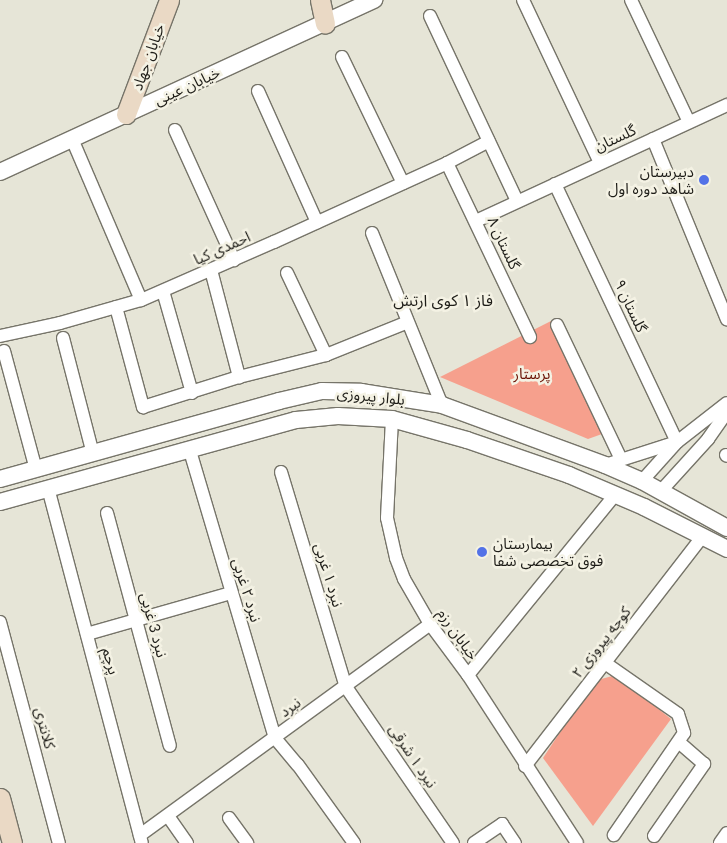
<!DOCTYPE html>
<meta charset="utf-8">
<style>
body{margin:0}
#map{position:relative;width:727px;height:843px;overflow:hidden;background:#e6e5d7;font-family:Lato,"Noto Sans Arabic",sans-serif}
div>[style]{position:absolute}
.green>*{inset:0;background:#f6a08d}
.roads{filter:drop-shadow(1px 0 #767469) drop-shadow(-1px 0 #767469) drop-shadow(0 1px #767469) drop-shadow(0 -1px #767469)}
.minor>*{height:12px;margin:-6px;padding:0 6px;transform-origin:6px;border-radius:6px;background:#fff}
.tertiary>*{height:16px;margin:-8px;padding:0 8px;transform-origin:8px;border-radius:8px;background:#fff}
.secondary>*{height:19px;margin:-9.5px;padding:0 9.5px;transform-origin:9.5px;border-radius:9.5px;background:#ead9c5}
.dots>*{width:14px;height:14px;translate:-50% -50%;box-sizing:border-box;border:2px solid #f4f2e4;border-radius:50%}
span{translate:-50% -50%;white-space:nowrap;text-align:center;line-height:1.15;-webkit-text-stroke:5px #f4f2e4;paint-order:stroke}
.street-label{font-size:15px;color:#1e1d18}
.poi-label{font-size:15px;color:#1e1d18}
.right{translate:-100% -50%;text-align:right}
.left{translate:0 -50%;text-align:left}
.park-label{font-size:15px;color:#6a1304}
.neighbourhood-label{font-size:16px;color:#1e1d18}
</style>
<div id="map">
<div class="green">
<div style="clip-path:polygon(551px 321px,602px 434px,588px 439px,440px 377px)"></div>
<div style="clip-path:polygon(616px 675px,671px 719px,593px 826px,543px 758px,594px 681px)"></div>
</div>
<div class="roads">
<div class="minor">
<div style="left:523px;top:0;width:180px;rotate:64.7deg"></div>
<div style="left:631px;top:0;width:135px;rotate:64.6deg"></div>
<div style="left:430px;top:16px;width:204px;rotate:64.8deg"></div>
<div style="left:342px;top:57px;width:140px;rotate:64.2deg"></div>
<div style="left:258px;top:91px;width:144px;rotate:65.8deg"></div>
<div style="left:175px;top:130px;width:143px;rotate:65.6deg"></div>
<div style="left:72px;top:139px;width:175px;rotate:66.8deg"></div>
<div style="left:653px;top:139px;width:195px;rotate:67.7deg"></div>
<div style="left:447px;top:163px;width:193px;rotate:64.5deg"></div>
<div style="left:555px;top:184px;width:285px;rotate:64.7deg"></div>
<div style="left:677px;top:442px;width:76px;rotate:162.3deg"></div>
<div style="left:476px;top:221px;width:277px;rotate:-24.8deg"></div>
<div style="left:372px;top:233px;width:186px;rotate:67.9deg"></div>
<div style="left:211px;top:270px;width:111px;rotate:75.3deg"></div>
<div style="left:287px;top:273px;width:91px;rotate:64.6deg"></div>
<div style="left:163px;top:291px;width:106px;rotate:74.1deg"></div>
<div style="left:116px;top:307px;width:104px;rotate:74.9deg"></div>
<div style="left:143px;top:407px;width:101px;rotate:-17.4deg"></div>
<div style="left:239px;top:377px;width:90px;rotate:-14.2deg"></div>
<div style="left:326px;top:355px;width:88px;rotate:-21.9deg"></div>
<div style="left:557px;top:325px;width:148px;rotate:64.5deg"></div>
<div style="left:0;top:336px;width:61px;rotate:-12.2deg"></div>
<div style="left:60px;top:323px;width:84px;rotate:-15.9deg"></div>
<div style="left:141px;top:300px;width:145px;rotate:-23.6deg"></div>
<div style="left:274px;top:242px;width:190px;rotate:-24.5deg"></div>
<div style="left:447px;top:163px;width:47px;rotate:-27.6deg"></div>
<div style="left:63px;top:338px;width:120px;rotate:75.5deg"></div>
<div style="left:4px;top:351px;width:123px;rotate:74.9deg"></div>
<div style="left:392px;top:419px;width:99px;rotate:92.9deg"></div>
<div style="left:387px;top:518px;width:41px;rotate:77.3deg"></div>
<div style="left:396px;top:558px;width:22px;rotate:69deg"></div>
<div style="left:404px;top:579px;width:52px;rotate:60deg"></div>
<div style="left:430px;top:624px;width:64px;rotate:53.3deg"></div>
<div style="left:468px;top:675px;width:200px;rotate:57deg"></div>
<div style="left:190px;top:451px;width:299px;rotate:73.5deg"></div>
<div style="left:275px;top:738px;width:35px;rotate:50deg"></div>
<div style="left:298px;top:765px;width:96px;rotate:54.3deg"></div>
<div style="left:726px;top:455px;width:1px;rotate:45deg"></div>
<div style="left:281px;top:472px;width:225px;rotate:73.2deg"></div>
<div style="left:346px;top:687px;width:189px;rotate:55.6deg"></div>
<div style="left:642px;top:481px;width:52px;rotate:-48.1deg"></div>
<div style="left:677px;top:442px;width:63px;rotate:-38deg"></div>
<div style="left:48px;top:488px;width:367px;rotate:75.2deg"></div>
<div style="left:660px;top:492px;width:72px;rotate:-47.8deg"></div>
<div style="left:708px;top:439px;width:33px;rotate:-55deg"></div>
<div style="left:107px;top:513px;width:241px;rotate:74.9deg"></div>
<div style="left:0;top:622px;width:229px;rotate:75.1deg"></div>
<div style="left:87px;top:634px;width:150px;rotate:-15.9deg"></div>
<div style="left:605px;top:663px;width:89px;rotate:34.9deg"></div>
<div style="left:678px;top:714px;width:20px;rotate:72deg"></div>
<div style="left:684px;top:733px;width:124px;rotate:124.5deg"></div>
<div style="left:468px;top:675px;width:232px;rotate:-50.8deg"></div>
<div style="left:525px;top:766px;width:289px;rotate:-52.3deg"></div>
<div style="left:168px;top:816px;width:33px;rotate:55deg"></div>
<div style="left:229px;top:818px;width:31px;rotate:54deg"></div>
<div style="left:140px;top:835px;width:359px;rotate:-36deg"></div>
<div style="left:654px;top:836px;width:88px;rotate:-55.2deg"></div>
<div style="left:704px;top:764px;width:33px;rotate:-139deg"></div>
<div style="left:474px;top:843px;width:34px;rotate:-34deg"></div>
<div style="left:502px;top:824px;width:23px;rotate:56deg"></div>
<div style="left:720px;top:843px;width:12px;rotate:-55deg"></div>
</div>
<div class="tertiary">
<div style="left:0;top:172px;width:412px;rotate:-24.7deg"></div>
<div style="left:0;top:479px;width:290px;rotate:-15.6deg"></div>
<div style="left:279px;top:401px;width:44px;rotate:-13.1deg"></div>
<div style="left:322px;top:391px;width:39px;rotate:1deg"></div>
<div style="left:361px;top:392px;width:82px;rotate:9.1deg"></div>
<div style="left:442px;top:405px;width:174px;rotate:20.2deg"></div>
<div style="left:605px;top:465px;width:40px;rotate:23.4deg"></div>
<div style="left:642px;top:481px;width:97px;rotate:28.9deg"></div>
<div style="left:0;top:502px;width:307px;rotate:-15.5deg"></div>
<div style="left:296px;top:420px;width:42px;rotate:-5.4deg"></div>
<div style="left:338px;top:416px;width:54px;rotate:3.2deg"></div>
<div style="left:392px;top:419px;width:78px;rotate:15.6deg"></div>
<div style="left:467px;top:440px;width:108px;rotate:18.9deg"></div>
<div style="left:569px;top:475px;width:82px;rotate:23.1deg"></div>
<div style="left:644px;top:507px;width:93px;rotate:26.8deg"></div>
</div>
<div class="secondary">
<div style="left:320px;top:0;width:24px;rotate:78deg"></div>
<div style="left:126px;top:114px;width:122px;rotate:-69.3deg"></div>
<div style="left:0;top:798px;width:47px;rotate:75.1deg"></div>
</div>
</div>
<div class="dots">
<div style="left:704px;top:180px;background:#5372e7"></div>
<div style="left:482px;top:552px;background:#5372e7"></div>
</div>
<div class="street-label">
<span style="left:148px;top:57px;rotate:-70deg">خیابان جهاد</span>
<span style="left:187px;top:86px;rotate:-25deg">خیابان عینی</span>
<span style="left:615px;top:138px;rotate:-25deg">گلستان</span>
<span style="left:504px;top:243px;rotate:65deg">گلستان ۸</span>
<span style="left:222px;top:248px;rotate:-24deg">احمدی کیا</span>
<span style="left:631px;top:306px;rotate:65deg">گلستان ۹</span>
<span style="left:371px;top:396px;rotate:6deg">بلوار پیروزی</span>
<span style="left:329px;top:575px;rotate:73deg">نبرد ۱ غربی</span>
<span style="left:247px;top:590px;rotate:73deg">نبرد ۲ غربی</span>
<span style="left:154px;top:625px;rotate:75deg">نبرد 3 غربی</span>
<span style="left:458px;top:634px;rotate:55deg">خیابان رزم</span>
<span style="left:601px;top:642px;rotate:-52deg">کوچه پیروزی ۲</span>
<span style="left:111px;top:661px;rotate:75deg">پرچم</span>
<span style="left:290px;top:707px;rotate:-36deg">نبرد</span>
<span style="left:45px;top:728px;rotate:75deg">کلانتری</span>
<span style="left:413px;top:756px;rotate:56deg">نبرد ۱ شرقی</span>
</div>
<div class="poi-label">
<span class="right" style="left:694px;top:180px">دبیرستان<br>شاهد دوره اول</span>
<span class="left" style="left:493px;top:552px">بیمارستان<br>فوق تخصصی شفا</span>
</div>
<div class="park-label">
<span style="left:532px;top:374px">پرستار</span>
</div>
<div class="neighbourhood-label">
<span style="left:443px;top:300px">فاز ۱ کوی ارتش</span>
</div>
</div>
